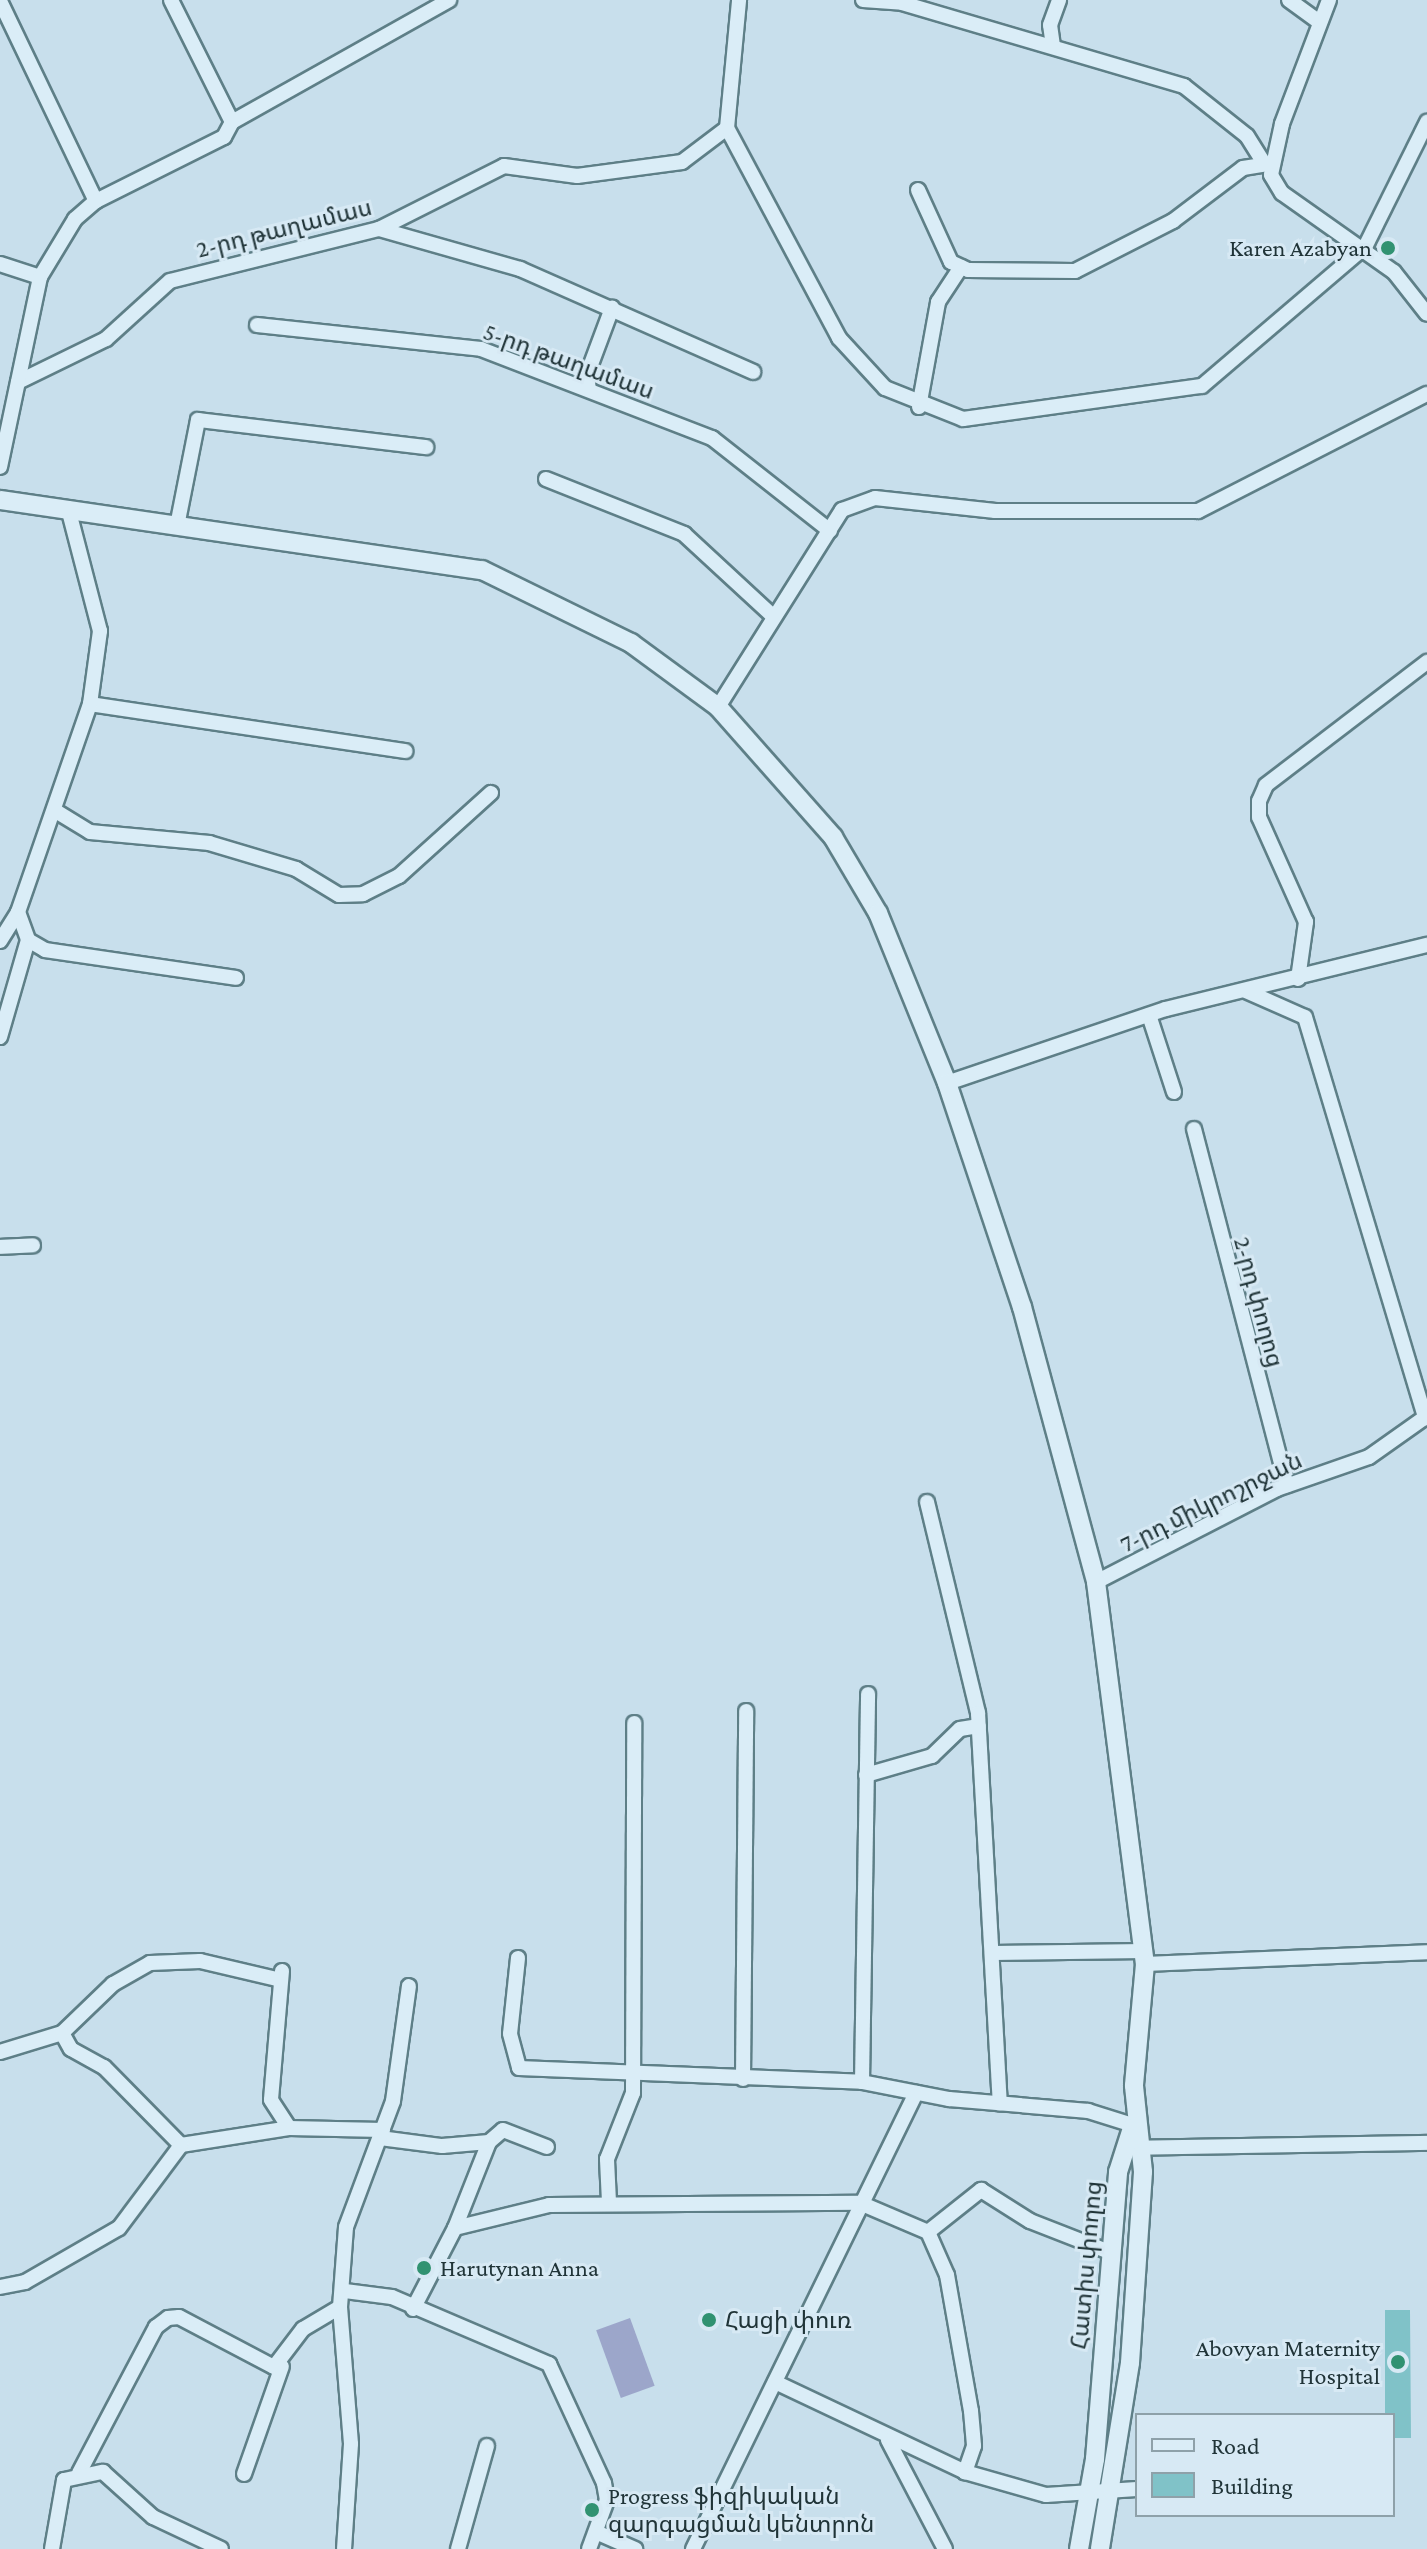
<!DOCTYPE html>
<meta charset="utf-8">
<style>
body{margin:0}
#map{position:relative;width:1427px;height:2549px;overflow:hidden;background:#c8dfec;font-family:"Crimson Pro","Noto Sans Armenian",serif}
div>[style]{position:absolute}
.green>*{inset:0;background:#9ca6ca;transform-origin:0 0}
.building>*{inset:0;background:#80c2c8}
.roads{filter:drop-shadow(2px 0 #5e7f87) drop-shadow(-2px 0 #5e7f87) drop-shadow(0 2px #5e7f87) drop-shadow(0 -2px #5e7f87)}
.minor>*{height:14px;margin:-7px;padding:0 7px;transform-origin:7px;border-radius:7px;background:#daedf7}
.secondary>*{height:18px;margin:-9px;padding:0 9px;transform-origin:9px;border-radius:9px;background:#daedf7}
.dots>*{width:22px;height:22px;translate:-50% -50%;box-sizing:border-box;border:4px solid #d7e9f4;border-radius:50%}
span{translate:-50% -50%;white-space:nowrap;text-align:center;line-height:1.15;-webkit-text-stroke:6px #d7e9f4;paint-order:stroke}
.street-label{font-size:24px;color:#203438}
.poi-label{font-size:24px;color:#203438}
.right{translate:-100% -50%;text-align:right}
.left{translate:0 -50%;text-align:left}
.legend{position:absolute;left:1135px;top:2413px;width:260px;height:104px;box-sizing:border-box;background:#d7e9f4;border:2px solid #8ea1a9;margin:0;padding:10px 14px;list-style:none;font-size:24px;color:#203438}
.legend li{display:flex;align-items:center;gap:16px;height:40px}
.legend b{width:40px;border:2px solid #8ea1a9}
</style>
<div id="map">
<div class="green">
<div style="left:630px;top:2318px;width:72px;height:36px;rotate:70deg"></div>
</div>
<div class="building">
<div style="clip-path:polygon(1385px 2310px,1410px 2310px,1411px 2438px,1393px 2438px,1393px 2415px,1385px 2415px)"></div>
</div>
<div class="roads">
<div class="minor">
<div style="left:863px;top:0;width:39px;rotate:4deg"></div>
<div style="left:902px;top:3px;width:294px;rotate:16.4deg"></div>
<div style="left:1184px;top:86px;width:80px;rotate:38.4deg"></div>
<div style="left:1247px;top:136px;width:28px;rotate:58deg"></div>
<div style="left:1289px;top:0;width:37px;rotate:36deg"></div>
<div style="left:1329px;top:0;width:133px;rotate:110.8deg"></div>
<div style="left:1282px;top:124px;width:52px;rotate:102.2deg"></div>
<div style="left:1271px;top:175px;width:21px;rotate:59deg"></div>
<div style="left:1282px;top:193px;width:137px;rotate:35.2deg"></div>
<div style="left:1394px;top:272px;width:53px;rotate:51.8deg"></div>
<div style="left:0;top:1px;width:222px;rotate:64.4deg"></div>
<div style="left:1053px;top:46px;width:21px;rotate:-98deg"></div>
<div style="left:1050px;top:25px;width:27px;rotate:-70deg"></div>
<div style="left:232px;top:122px;width:249px;rotate:-29.3deg"></div>
<div style="left:727px;top:128px;width:238px;rotate:61.9deg"></div>
<div style="left:839px;top:338px;width:68px;rotate:47.4deg"></div>
<div style="left:885px;top:388px;width:84px;rotate:21.7deg"></div>
<div style="left:963px;top:419px;width:241px;rotate:-7.9deg"></div>
<div style="left:1202px;top:386px;width:214px;rotate:-40.5deg"></div>
<div style="left:1365px;top:247px;width:140px;rotate:-63.6deg"></div>
<div style="left:918px;top:190px;width:79px;rotate:65.4deg"></div>
<div style="left:951px;top:262px;width:19px;rotate:25deg"></div>
<div style="left:968px;top:270px;width:107px;rotate:0.5deg"></div>
<div style="left:1075px;top:271px;width:110px;rotate:-27deg"></div>
<div style="left:1173px;top:221px;width:88px;rotate:-37.1deg"></div>
<div style="left:1243px;top:168px;width:25px;rotate:-9deg"></div>
<div style="left:379px;top:229px;width:147px;rotate:15.8deg"></div>
<div style="left:520px;top:269px;width:255px;rotate:23.8deg"></div>
<div style="left:0;top:264px;width:42px;rotate:18deg"></div>
<div style="left:257px;top:325px;width:225px;rotate:6.1deg"></div>
<div style="left:481px;top:349px;width:248px;rotate:21.1deg"></div>
<div style="left:712px;top:438px;width:150px;rotate:38.2deg"></div>
<div style="left:18px;top:382px;width:98px;rotate:-26deg"></div>
<div style="left:106px;top:339px;width:86px;rotate:-42.2deg"></div>
<div style="left:170px;top:281px;width:215px;rotate:-14deg"></div>
<div style="left:379px;top:229px;width:140px;rotate:-26.7deg"></div>
<div style="left:504px;top:166px;width:74px;rotate:7.8deg"></div>
<div style="left:577px;top:176px;width:106px;rotate:-7.6deg"></div>
<div style="left:682px;top:162px;width:56px;rotate:-37.1deg"></div>
<div style="left:727px;top:128px;width:129px;rotate:-84.6deg"></div>
<div style="left:589px;top:390px;width:15px;rotate:-98deg"></div>
<div style="left:587px;top:375px;width:72px;rotate:-69.5deg"></div>
<div style="left:919px;top:407px;width:107px;rotate:-79.7deg"></div>
<div style="left:938px;top:302px;width:42px;rotate:-56.7deg"></div>
<div style="left:0;top:467px;width:194px;rotate:-78.1deg"></div>
<div style="left:40px;top:277px;width:68px;rotate:-58.9deg"></div>
<div style="left:75px;top:219px;width:28px;rotate:-41deg"></div>
<div style="left:96px;top:201px;width:143px;rotate:-26.6deg"></div>
<div style="left:224px;top:137px;width:17px;rotate:-62deg"></div>
<div style="left:232px;top:122px;width:136px;rotate:-116.6deg"></div>
<div style="left:546px;top:479px;width:149px;rotate:21.7deg"></div>
<div style="left:684px;top:534px;width:121px;rotate:42.7deg"></div>
<div style="left:178px;top:521px;width:103px;rotate:-78.8deg"></div>
<div style="left:198px;top:420px;width:230px;rotate:6.8deg"></div>
<div style="left:90px;top:704px;width:319px;rotate:8.5deg"></div>
<div style="left:718px;top:707px;width:233px;rotate:-57.8deg"></div>
<div style="left:842px;top:510px;width:35px;rotate:-20deg"></div>
<div style="left:875px;top:498px;width:121px;rotate:6.2deg"></div>
<div style="left:995px;top:511px;width:203px"></div>
<div style="left:1198px;top:511px;width:257px;rotate:-27.1deg"></div>
<div style="left:54px;top:810px;width:42px;rotate:31.4deg"></div>
<div style="left:90px;top:832px;width:120px;rotate:5.3deg"></div>
<div style="left:209px;top:843px;width:91px;rotate:16.6deg"></div>
<div style="left:296px;top:869px;width:50px;rotate:31.2deg"></div>
<div style="left:339px;top:895px;width:24px;rotate:-2deg"></div>
<div style="left:363px;top:894px;width:40px;rotate:-26.6deg"></div>
<div style="left:399px;top:876px;width:124px;rotate:-42.1deg"></div>
<div style="left:18px;top:912px;width:30px;rotate:70deg"></div>
<div style="left:28px;top:940px;width:20px;rotate:30deg"></div>
<div style="left:45px;top:950px;width:193px;rotate:8.3deg"></div>
<div style="left:0;top:941px;width:34px;rotate:-58deg"></div>
<div style="left:18px;top:912px;width:220px;rotate:-70.9deg"></div>
<div style="left:90px;top:704px;width:74px;rotate:-82.2deg"></div>
<div style="left:100px;top:631px;width:127px;rotate:-104.6deg"></div>
<div style="left:1298px;top:979px;width:58px;rotate:-82deg"></div>
<div style="left:1306px;top:922px;width:115px;rotate:-114.1deg"></div>
<div style="left:1259px;top:817px;width:16px;rotate:-90deg"></div>
<div style="left:1259px;top:801px;width:17px;rotate:-66deg"></div>
<div style="left:1266px;top:785px;width:203px;rotate:-37.4deg"></div>
<div style="left:1246px;top:991px;width:64px;rotate:23.8deg"></div>
<div style="left:1305px;top:1017px;width:419px;rotate:73.3deg"></div>
<div style="left:1149px;top:1015px;width:81px;rotate:72deg"></div>
<div style="left:0;top:1037px;width:101px;rotate:-73.9deg"></div>
<div style="left:947px;top:1083px;width:231px;rotate:-18.7deg"></div>
<div style="left:1166px;top:1009px;width:269px;rotate:-13.8deg"></div>
<div style="left:1194px;top:1129px;width:368px;rotate:75.4deg"></div>
<div style="left:0;top:1247px;width:33px;rotate:-3deg"></div>
<div style="left:927px;top:1502px;width:217px;rotate:76.4deg"></div>
<div style="left:978px;top:1713px;width:391px;rotate:86.8deg"></div>
<div style="left:1096px;top:1582px;width:203px;rotate:-27.2deg"></div>
<div style="left:1277px;top:1489px;width:97px;rotate:-19.2deg"></div>
<div style="left:1369px;top:1457px;width:71px;rotate:-35.3deg"></div>
<div style="left:866px;top:1775px;width:69px;rotate:-16.1deg"></div>
<div style="left:932px;top:1756px;width:39px;rotate:-44deg"></div>
<div style="left:960px;top:1729px;width:19px;rotate:-9deg"></div>
<div style="left:993px;top:1953px;width:152px;rotate:-0.8deg"></div>
<div style="left:518px;top:1958px;width:76px;rotate:96deg"></div>
<div style="left:510px;top:2034px;width:35px;rotate:75deg"></div>
<div style="left:519px;top:2068px;width:343px;rotate:2.3deg"></div>
<div style="left:862px;top:2082px;width:89px;rotate:11.1deg"></div>
<div style="left:949px;top:2099px;width:140px;rotate:4.9deg"></div>
<div style="left:1088px;top:2111px;width:47px;rotate:17.3deg"></div>
<div style="left:1145px;top:1964px;width:282px;rotate:-2.4deg"></div>
<div style="left:282px;top:1971px;width:129px;rotate:94.9deg"></div>
<div style="left:271px;top:2100px;width:33px;rotate:57deg"></div>
<div style="left:281px;top:1980px;width:83px;rotate:-166.8deg"></div>
<div style="left:200px;top:1961px;width:50px;rotate:177.7deg"></div>
<div style="left:150px;top:1963px;width:43px;rotate:150.4deg"></div>
<div style="left:113px;top:1984px;width:71px;rotate:136.1deg"></div>
<div style="left:62px;top:2033px;width:18px;rotate:61deg"></div>
<div style="left:71px;top:2049px;width:38px;rotate:29deg"></div>
<div style="left:104px;top:2067px;width:110px;rotate:45.4deg"></div>
<div style="left:181px;top:2145px;width:109px;rotate:-8.9deg"></div>
<div style="left:289px;top:2128px;width:94px;rotate:1.2deg"></div>
<div style="left:0;top:2052px;width:65px;rotate:-17deg"></div>
<div style="left:743px;top:2079px;width:368px;rotate:-89.5deg"></div>
<div style="left:862px;top:2082px;width:388px;rotate:-89.1deg"></div>
<div style="left:380px;top:2138px;width:63px;rotate:7.4deg"></div>
<div style="left:442px;top:2146px;width:47px;rotate:-4.9deg"></div>
<div style="left:1130px;top:2148px;width:297px;rotate:-1deg"></div>
<div style="left:609px;top:2202px;width:43px;rotate:-92.7deg"></div>
<div style="left:607px;top:2159px;width:71px;rotate:-68.5deg"></div>
<div style="left:633px;top:2093px;width:370px;rotate:-89.8deg"></div>
<div style="left:455px;top:2228px;width:92px;rotate:-68.4deg"></div>
<div style="left:489px;top:2142px;width:18px;rotate:-41deg"></div>
<div style="left:503px;top:2130px;width:47px;rotate:21.1deg"></div>
<div style="left:928px;top:2232px;width:68px;rotate:-38.4deg"></div>
<div style="left:981px;top:2190px;width:58px;rotate:32.3deg"></div>
<div style="left:1030px;top:2221px;width:88px;rotate:21.3deg"></div>
<div style="left:0;top:2287px;width:25px;rotate:-11deg"></div>
<div style="left:25px;top:2282px;width:108px;rotate:-29.9deg"></div>
<div style="left:119px;top:2228px;width:104px;rotate:-53.2deg"></div>
<div style="left:345px;top:2291px;width:47px;rotate:7.3deg"></div>
<div style="left:392px;top:2297px;width:171px;rotate:23.1deg"></div>
<div style="left:549px;top:2364px;width:131px;rotate:65.2deg"></div>
<div style="left:604px;top:2483px;width:17px;rotate:80deg"></div>
<div style="left:607px;top:2500px;width:52px;rotate:110.2deg"></div>
<div style="left:340px;top:2307px;width:137px;rotate:85.4deg"></div>
<div style="left:351px;top:2444px;width:105px;rotate:93.8deg"></div>
<div style="left:413px;top:2309px;width:91px;rotate:-62.6deg"></div>
<div style="left:455px;top:2228px;width:97px;rotate:-13.7deg"></div>
<div style="left:549px;top:2205px;width:311px;rotate:-0.4deg"></div>
<div style="left:860px;top:2203px;width:74px;rotate:23.1deg"></div>
<div style="left:928px;top:2232px;width:47px;rotate:66.2deg"></div>
<div style="left:947px;top:2275px;width:138px;rotate:80deg"></div>
<div style="left:971px;top:2411px;width:35px;rotate:85deg"></div>
<div style="left:974px;top:2446px;width:28px;rotate:109deg"></div>
<div style="left:775px;top:2382px;width:210px;rotate:25.3deg"></div>
<div style="left:965px;top:2472px;width:84px;rotate:15.9deg"></div>
<div style="left:1046px;top:2495px;width:91px;rotate:-3.8deg"></div>
<div style="left:888px;top:2440px;width:123px;rotate:62.4deg"></div>
<div style="left:79px;top:2473px;width:165px;rotate:-62.2deg"></div>
<div style="left:156px;top:2327px;width:15px;rotate:-37deg"></div>
<div style="left:168px;top:2318px;width:11px;rotate:-5deg"></div>
<div style="left:179px;top:2317px;width:107px;rotate:27.8deg"></div>
<div style="left:274px;top:2367px;width:48px;rotate:-52.7deg"></div>
<div style="left:303px;top:2329px;width:43px;rotate:-30.7deg"></div>
<div style="left:340px;top:2307px;width:80px;rotate:-85.7deg"></div>
<div style="left:346px;top:2227px;width:134px;rotate:-69.5deg"></div>
<div style="left:393px;top:2101px;width:116px;rotate:-82.1deg"></div>
<div style="left:244px;top:2474px;width:114px;rotate:-70.6deg"></div>
<div style="left:596px;top:2532px;width:43px;rotate:23.6deg"></div>
<div style="left:52px;top:2549px;width:70px;rotate:-80.1deg"></div>
<div style="left:64px;top:2480px;width:40px;rotate:-12deg"></div>
<div style="left:103px;top:2472px;width:67px;rotate:42deg"></div>
<div style="left:153px;top:2517px;width:75px;rotate:25.2deg"></div>
<div style="left:458px;top:2549px;width:107px;rotate:-74.3deg"></div>
<div style="left:693px;top:2549px;width:508px;rotate:-63.94deg"></div>
</div>
<div class="secondary">
<div style="left:0;top:500px;width:487px;rotate:8.3deg"></div>
<div style="left:482px;top:570px;width:166px;rotate:26.1deg"></div>
<div style="left:631px;top:643px;width:108px;rotate:36.3deg"></div>
<div style="left:718px;top:707px;width:174px;rotate:48.5deg"></div>
<div style="left:833px;top:837px;width:88px;rotate:59.4deg"></div>
<div style="left:878px;top:913px;width:183px;rotate:67.9deg"></div>
<div style="left:947px;top:1083px;width:236px;rotate:71.5deg"></div>
<div style="left:1022px;top:1307px;width:285px;rotate:74.9deg"></div>
<div style="left:1096px;top:1582px;width:385px;rotate:82.7deg"></div>
<div style="left:1145px;top:1964px;width:122px;rotate:95.2deg"></div>
<div style="left:1134px;top:2086px;width:86px;rotate:84deg"></div>
<div style="left:1143px;top:2172px;width:191px;rotate:93.9deg"></div>
<div style="left:1130px;top:2363px;width:188px;rotate:99.2deg"></div>
<div style="left:1079px;top:2549px;width:91px;rotate:-79.9deg"></div>
<div style="left:1095px;top:2459px;width:288px;rotate:-85.4deg"></div>
<div style="left:1118px;top:2172px;width:46px;rotate:-72.3deg"></div>
</div>
</div>
<div class="dots">
<div style="left:1388px;top:248px;background:#319271"></div>
<div style="left:424px;top:2268px;background:#319271"></div>
<div style="left:709px;top:2320px;background:#319271"></div>
<div style="left:1398px;top:2362px;background:#319271"></div>
<div style="left:592px;top:2510px;background:#319271"></div>
</div>
<div class="street-label">
<span style="left:284px;top:228px;rotate:-14deg">2-րդ թաղամաս</span>
<span style="left:569px;top:361px;rotate:20deg">5-րդ թաղամաս</span>
<span style="left:1259px;top:1302px;rotate:75deg">2-րդ փողոց</span>
<span style="left:1211px;top:1502px;rotate:-26deg">7-րդ միկրոշրջան</span>
<span style="left:1086px;top:2265px;rotate:-85deg">Հատիս փողոց</span>
</div>
<div class="poi-label">
<span class="right" style="left:1372px;top:248px">Karen Azabyan</span>
<span class="left" style="left:440px;top:2268px">Harutynan Anna</span>
<span class="left" style="left:725px;top:2320px">Հացի փուռ</span>
<span class="right" style="left:1380px;top:2362px">Abovyan Maternity<br>Hospital</span>
<span class="left" style="left:608px;top:2510px">Progress ֆիզիկական<br>զարգացման կենտրոն</span>
</div>
<ul class="legend">
<li><b style="height:10px;background:#daedf7"></b>Road</li>
<li><b style="height:22px;background:#80c2c8"></b>Building</li>
</ul>
</div>
